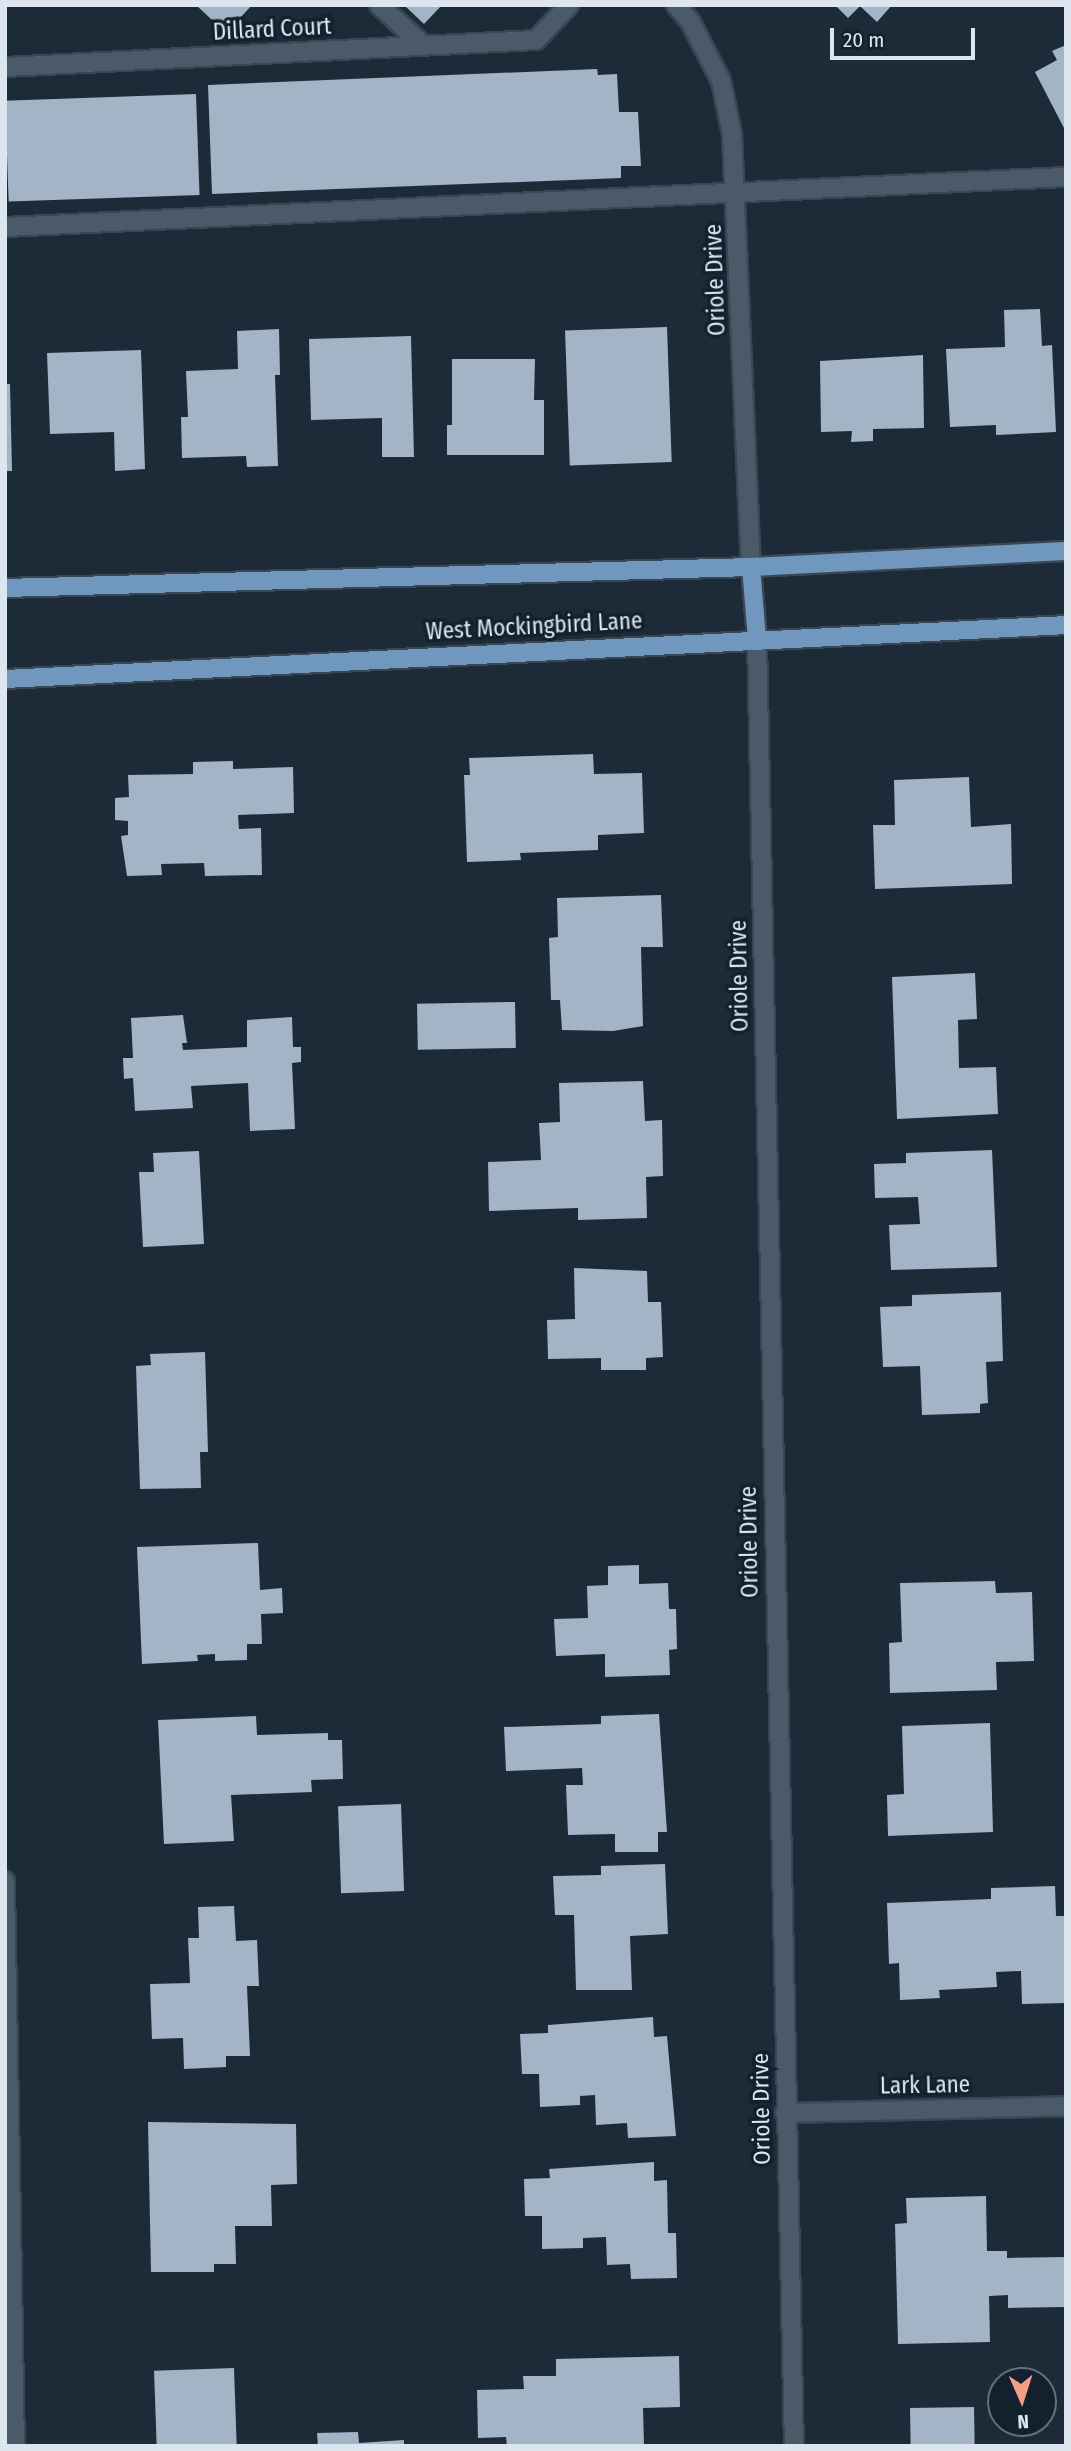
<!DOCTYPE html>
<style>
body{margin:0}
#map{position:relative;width:1071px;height:2451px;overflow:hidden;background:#1d2b39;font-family:"Fira Sans Condensed",sans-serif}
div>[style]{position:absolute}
.building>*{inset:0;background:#a3b4c6;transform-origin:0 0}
.roads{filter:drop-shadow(2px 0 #3a4652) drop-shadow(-2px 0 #3a4652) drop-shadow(0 2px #3a4652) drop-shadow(0 -2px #3a4652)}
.minor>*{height:18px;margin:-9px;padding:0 9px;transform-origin:9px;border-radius:9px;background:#4a5a69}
.major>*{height:18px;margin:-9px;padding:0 9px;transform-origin:9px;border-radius:9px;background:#7097bd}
span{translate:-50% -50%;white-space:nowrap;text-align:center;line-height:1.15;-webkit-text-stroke:7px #13212e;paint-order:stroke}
.street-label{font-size:23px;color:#dde6ef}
.frame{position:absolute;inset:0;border:7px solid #dde6ef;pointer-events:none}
.north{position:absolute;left:987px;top:2367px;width:70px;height:70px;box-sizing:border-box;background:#13212e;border:2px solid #64707b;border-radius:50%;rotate:177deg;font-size:19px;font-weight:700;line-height:28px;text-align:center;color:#dde6ef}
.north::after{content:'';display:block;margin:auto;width:24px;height:32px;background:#f39f84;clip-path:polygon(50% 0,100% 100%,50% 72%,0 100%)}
.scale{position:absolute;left:830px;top:28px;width:145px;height:32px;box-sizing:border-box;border:4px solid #dde6ef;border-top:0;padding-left:9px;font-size:21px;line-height:24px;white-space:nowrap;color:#dde6ef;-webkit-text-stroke:5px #13212e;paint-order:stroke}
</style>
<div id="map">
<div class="building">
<div style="clip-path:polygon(196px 5px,252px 5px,226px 33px)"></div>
<div style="clip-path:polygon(404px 5px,442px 5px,424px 24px)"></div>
<div style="clip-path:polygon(835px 5px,892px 5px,877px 22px,860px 6px,848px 18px)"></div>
<div style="clip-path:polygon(1066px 45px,1066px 132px,1035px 72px,1057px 60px,1052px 51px)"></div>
<div style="clip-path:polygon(597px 69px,598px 75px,617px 74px,619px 112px,638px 112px,641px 166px,621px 166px,621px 178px,212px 194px,208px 85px)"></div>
<div style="left:196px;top:94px;width:101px;height:191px;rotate:88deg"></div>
<div style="clip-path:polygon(1040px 309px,1042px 346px,1052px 345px,1056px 432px,996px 435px,996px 425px,950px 427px,946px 349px,1005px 347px,1004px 310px)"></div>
<div style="left:667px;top:327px;width:135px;height:102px;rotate:88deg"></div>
<div style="clip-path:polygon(279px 329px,280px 375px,275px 375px,278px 466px,247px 467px,246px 456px,182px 458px,181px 417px,188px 417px,186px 371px,238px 369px,237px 331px)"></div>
<div style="clip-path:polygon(411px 336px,414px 457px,382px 457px,382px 418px,311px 420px,309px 339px)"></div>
<div style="clip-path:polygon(141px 350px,145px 469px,115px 471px,114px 432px,50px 434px,47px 353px)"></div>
<div style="clip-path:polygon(923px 355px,924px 428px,873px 429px,873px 441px,851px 442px,852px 431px,821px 432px,820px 361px)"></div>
<div style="clip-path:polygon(452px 359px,535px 359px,534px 400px,544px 400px,544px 455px,447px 455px,447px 425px,452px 425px)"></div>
<div style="clip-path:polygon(5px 384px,10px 384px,12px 471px,5px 471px)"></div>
<div style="clip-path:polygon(593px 754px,594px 774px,642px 773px,644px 833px,598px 835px,598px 850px,520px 853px,521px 860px,467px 862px,464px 775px,470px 775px,469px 758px)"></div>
<div style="clip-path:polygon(233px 761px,233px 769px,293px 767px,294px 813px,238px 815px,239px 829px,261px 828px,262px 875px,205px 876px,204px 863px,161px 864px,162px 875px,127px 876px,121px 836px,128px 835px,128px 821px,115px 820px,115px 798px,129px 797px,128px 775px,193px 774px,193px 762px)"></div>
<div style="clip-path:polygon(969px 777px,971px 827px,1011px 824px,1012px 884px,875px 889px,873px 825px,895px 825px,894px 780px)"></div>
<div style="clip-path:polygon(661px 895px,663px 947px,641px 947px,643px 1026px,613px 1031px,562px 1030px,560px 1000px,551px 1000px,549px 938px,558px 937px,557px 898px)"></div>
<div style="clip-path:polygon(975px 973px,977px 1019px,958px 1020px,959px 1068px,996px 1067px,998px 1114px,897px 1119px,892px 977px)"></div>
<div style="left:515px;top:1002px;width:46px;height:98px;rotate:89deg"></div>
<div style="clip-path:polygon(183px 1015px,187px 1043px,182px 1043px,183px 1050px,247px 1047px,247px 1020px,292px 1017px,293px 1047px,301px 1047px,301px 1062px,292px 1063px,295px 1129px,250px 1131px,248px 1083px,191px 1086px,193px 1108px,135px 1111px,133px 1078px,124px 1079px,123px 1058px,133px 1058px,131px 1018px)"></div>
<div style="clip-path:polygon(643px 1081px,645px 1121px,662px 1120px,663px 1176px,646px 1177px,647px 1218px,578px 1220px,578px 1208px,489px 1211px,488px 1162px,541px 1160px,539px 1123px,560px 1122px,559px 1083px)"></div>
<div style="clip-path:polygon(992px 1150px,997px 1267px,891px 1270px,889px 1225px,920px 1224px,918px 1197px,875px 1198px,874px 1164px,906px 1163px,906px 1153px)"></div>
<div style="clip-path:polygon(199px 1151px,204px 1244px,143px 1247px,139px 1172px,154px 1172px,153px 1153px)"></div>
<div style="clip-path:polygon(574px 1268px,647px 1271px,648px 1302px,661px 1302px,663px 1357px,646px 1358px,646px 1370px,601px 1370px,601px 1358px,548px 1359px,547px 1320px,575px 1319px)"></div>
<div style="clip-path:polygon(1001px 1292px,1003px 1361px,986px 1362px,988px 1403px,980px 1404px,980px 1413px,922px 1415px,920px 1366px,883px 1367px,880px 1307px,912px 1306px,912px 1295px)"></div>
<div style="clip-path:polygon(205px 1352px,208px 1452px,200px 1452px,201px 1488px,140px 1489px,136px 1366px,151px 1365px,150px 1354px)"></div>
<div style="clip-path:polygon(258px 1543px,260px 1590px,282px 1588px,283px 1613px,261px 1614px,262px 1644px,247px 1644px,247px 1660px,215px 1661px,215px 1654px,197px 1655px,198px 1661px,142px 1664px,137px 1547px)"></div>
<div style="clip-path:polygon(639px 1565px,639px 1584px,668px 1583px,669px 1609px,676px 1609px,677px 1649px,669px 1650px,670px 1675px,605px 1677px,605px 1654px,556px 1656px,554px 1619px,588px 1618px,587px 1586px,608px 1585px,608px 1566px)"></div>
<div style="clip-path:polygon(995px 1581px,996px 1593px,1032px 1592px,1034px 1661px,996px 1662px,997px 1690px,890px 1693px,889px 1643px,902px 1642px,900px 1583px)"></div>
<div style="clip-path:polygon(659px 1714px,667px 1832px,658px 1832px,658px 1852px,615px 1852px,615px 1834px,568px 1835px,566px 1785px,583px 1785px,582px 1768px,506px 1771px,504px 1727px,601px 1724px,601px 1716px)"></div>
<div style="clip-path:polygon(256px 1716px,257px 1735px,328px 1733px,328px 1740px,342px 1740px,343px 1779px,311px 1780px,312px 1792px,231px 1795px,234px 1841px,164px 1844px,158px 1720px)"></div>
<div style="clip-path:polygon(990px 1723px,993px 1832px,888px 1836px,887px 1795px,904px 1794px,902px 1726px)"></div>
<div style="left:401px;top:1804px;width:87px;height:63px;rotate:88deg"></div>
<div style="clip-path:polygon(665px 1864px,668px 1934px,630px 1936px,632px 1990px,576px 1990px,574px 1915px,555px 1915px,553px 1876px,601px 1875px,601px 1866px)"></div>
<div style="clip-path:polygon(1055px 1886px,1056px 1916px,1066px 1916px,1066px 2003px,1022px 2004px,1021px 1971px,996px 1972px,997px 1987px,939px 1990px,940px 1998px,900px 2000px,899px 1963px,889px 1964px,887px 1903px,991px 1899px,991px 1888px)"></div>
<div style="clip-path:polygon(234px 1906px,236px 1941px,257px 1940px,259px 1986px,247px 1986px,250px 2056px,226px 2056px,226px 2067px,184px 2069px,183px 2038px,152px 2039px,150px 1984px,190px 1983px,188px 1938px,199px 1938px,198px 1907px)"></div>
<div style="clip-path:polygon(653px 2017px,654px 2037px,667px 2036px,676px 2136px,628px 2138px,627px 2123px,596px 2125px,595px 2095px,580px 2096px,580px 2105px,540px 2107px,539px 2074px,522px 2074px,520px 2034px,548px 2033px,548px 2025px)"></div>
<div style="clip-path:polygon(148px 2122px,296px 2124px,297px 2184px,271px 2185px,272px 2226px,235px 2226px,236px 2264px,214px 2264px,214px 2272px,151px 2272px)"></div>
<div style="clip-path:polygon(654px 2162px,654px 2181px,667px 2180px,668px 2233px,676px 2233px,677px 2278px,631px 2279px,630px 2264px,607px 2265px,606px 2237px,583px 2238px,583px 2248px,542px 2249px,542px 2216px,525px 2216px,524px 2179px,550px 2178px,549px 2169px)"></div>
<div style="clip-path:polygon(986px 2196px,987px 2251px,1007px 2251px,1007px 2258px,1066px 2257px,1066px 2307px,1008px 2308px,1008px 2295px,989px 2296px,990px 2342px,898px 2344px,895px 2224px,907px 2223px,906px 2198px)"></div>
<div style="clip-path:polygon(679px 2356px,680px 2407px,643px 2408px,644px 2446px,507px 2446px,506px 2437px,478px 2438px,477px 2390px,524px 2389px,523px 2376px,556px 2376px,556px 2359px)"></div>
<div style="left:234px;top:2368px;width:78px;height:80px;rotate:88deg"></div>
<div style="left:974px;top:2407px;width:39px;height:64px;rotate:89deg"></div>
<div style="clip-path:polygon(358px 2432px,359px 2443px,404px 2440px,404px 2446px,318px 2446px,317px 2433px)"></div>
</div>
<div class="roads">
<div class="minor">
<div style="left:379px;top:5px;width:59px;rotate:42.3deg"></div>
<div style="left:676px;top:5px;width:21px;rotate:49deg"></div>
<div style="left:690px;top:21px;width:68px;rotate:62.7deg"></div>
<div style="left:721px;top:81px;width:54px;rotate:78.3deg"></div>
<div style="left:732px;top:134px;width:433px;rotate:87.5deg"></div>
<div style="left:5px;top:67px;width:532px;rotate:-2.91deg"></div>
<div style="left:536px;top:40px;width:48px;rotate:-46.7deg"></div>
<div style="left:5px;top:227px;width:1062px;rotate:-2.7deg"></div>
<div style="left:757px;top:638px;width:1808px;rotate:88.83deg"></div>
<div style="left:5px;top:1881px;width:565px;rotate:88.99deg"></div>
<div style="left:785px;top:2113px;width:281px;rotate:-1.4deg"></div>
</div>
<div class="major">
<div style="left:751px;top:567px;width:71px;rotate:85.2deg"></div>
<div style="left:5px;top:588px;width:746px;rotate:-1.61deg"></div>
<div style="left:751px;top:567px;width:315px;rotate:-2.9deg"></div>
<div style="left:5px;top:679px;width:1062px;rotate:-2.91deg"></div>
</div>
</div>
<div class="street-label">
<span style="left:272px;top:29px;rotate:-3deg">Dillard Court</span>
<span style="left:715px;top:280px;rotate:-92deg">Oriole Drive</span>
<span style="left:534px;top:626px;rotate:-3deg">West Mockingbird Lane</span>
<span style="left:739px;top:976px;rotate:-91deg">Oriole Drive</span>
<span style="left:749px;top:1542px;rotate:-91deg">Oriole Drive</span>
<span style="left:925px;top:2085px;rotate:-1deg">Lark Lane</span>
<span style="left:761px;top:2109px;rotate:-91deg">Oriole Drive</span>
</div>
<div class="frame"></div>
<div class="north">N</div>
<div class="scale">20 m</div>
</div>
